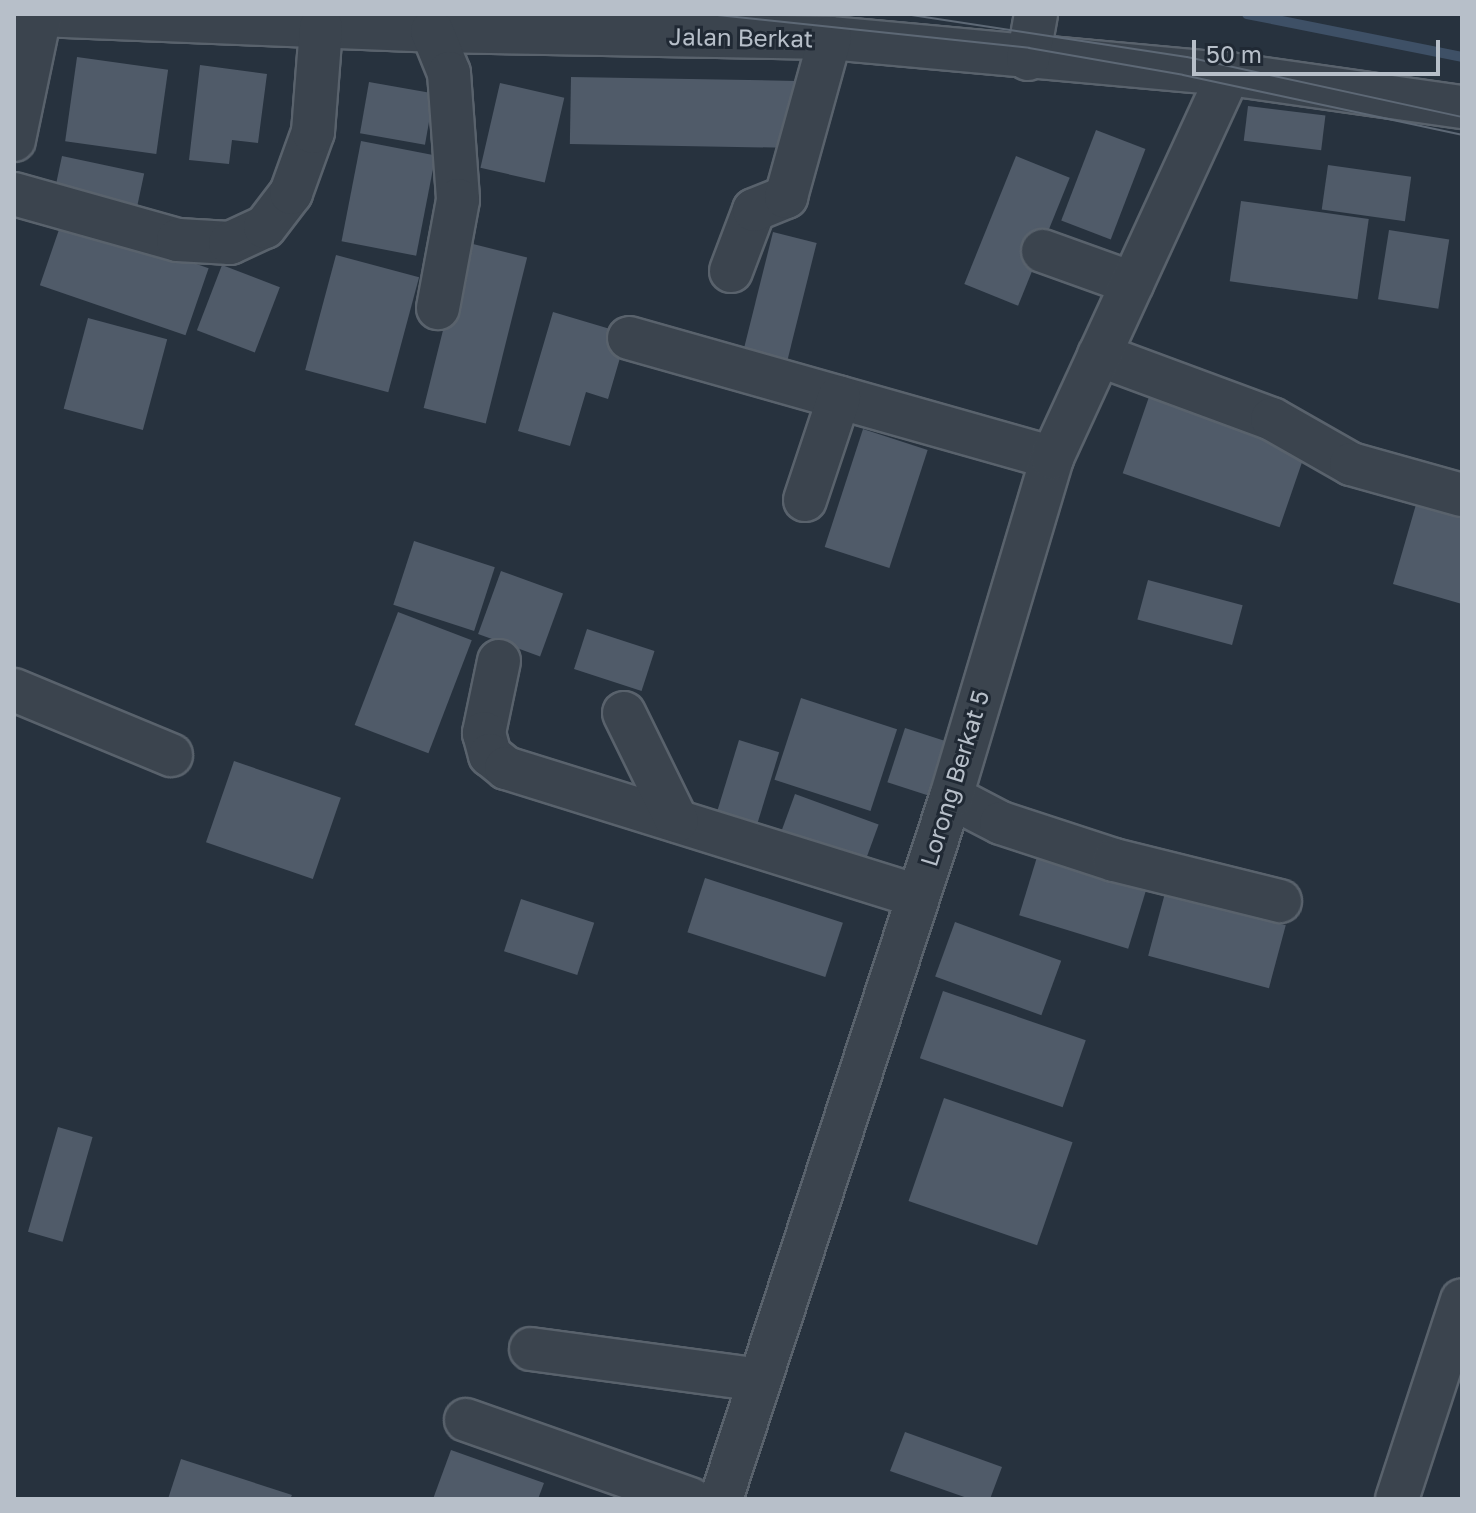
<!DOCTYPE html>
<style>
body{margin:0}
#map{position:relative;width:1476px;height:1513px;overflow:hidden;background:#27323e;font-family:"Golos Text",sans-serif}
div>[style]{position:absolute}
.stream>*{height:10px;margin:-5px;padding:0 5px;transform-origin:5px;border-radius:5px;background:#3e5066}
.building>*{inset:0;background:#505b69;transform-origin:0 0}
.roads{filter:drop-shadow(2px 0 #59626c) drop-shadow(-2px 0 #59626c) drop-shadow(0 2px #59626c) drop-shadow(0 -2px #59626c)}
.minor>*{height:42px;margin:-21px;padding:0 21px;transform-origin:21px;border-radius:21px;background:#3b444e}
.tram>*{height:2px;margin:-1px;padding:0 1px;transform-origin:1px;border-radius:1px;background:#5d6875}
span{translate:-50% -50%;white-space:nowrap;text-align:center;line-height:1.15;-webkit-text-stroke:6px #202934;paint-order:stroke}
.street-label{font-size:24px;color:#b7bfc9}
.frame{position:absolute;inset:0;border:16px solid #b7bfc9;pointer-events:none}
.scale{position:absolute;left:1192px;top:40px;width:248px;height:36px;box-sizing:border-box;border:4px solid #b7bfc9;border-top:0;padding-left:10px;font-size:24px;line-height:28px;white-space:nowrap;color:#b7bfc9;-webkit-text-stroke:6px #202934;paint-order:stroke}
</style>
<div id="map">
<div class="stream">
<div style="left:1247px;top:14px;width:219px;rotate:11.3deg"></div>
</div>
<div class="building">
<div style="left:77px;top:57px;width:92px;height:85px;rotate:8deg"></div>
<div style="clip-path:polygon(200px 65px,267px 74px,258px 143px,232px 140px,229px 164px,189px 160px)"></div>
<div style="left:571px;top:77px;width:226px;height:67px;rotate:1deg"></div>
<div style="left:369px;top:82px;width:66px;height:52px;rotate:10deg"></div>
<div style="left:500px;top:83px;width:66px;height:87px;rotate:13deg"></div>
<div style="left:1248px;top:106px;width:78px;height:35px;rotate:7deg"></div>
<div style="left:1096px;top:130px;width:53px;height:97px;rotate:21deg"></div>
<div style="left:361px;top:141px;width:76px;height:102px;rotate:11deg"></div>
<div style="left:62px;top:156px;width:84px;height:38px;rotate:12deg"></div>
<div style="left:1016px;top:156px;width:58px;height:138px;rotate:22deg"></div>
<div style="left:1328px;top:165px;width:84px;height:45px;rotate:8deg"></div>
<div style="left:1241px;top:201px;width:129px;height:81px;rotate:8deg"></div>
<div style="left:63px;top:218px;width:154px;height:71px;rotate:19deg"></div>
<div style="left:1389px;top:230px;width:61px;height:70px;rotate:9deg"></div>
<div style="left:773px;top:232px;width:45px;height:126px;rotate:14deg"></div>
<div style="left:465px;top:242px;width:64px;height:171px;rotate:14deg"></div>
<div style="left:336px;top:255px;width:86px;height:119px;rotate:15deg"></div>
<div style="left:222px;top:265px;width:62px;height:70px;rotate:21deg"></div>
<div style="clip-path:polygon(553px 312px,627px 334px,608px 399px,586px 392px,570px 446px,518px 431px)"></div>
<div style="left:88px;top:318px;width:82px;height:94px;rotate:15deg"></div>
<div style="left:1151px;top:391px;width:166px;height:87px;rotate:19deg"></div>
<div style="left:863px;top:429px;width:68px;height:124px;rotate:18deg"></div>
<div style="clip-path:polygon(1417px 501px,1462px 514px,1462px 604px,1393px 584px)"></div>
<div style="left:414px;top:541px;width:85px;height:67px;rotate:18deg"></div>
<div style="left:501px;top:571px;width:66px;height:67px;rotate:20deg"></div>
<div style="left:1148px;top:580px;width:98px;height:41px;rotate:15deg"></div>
<div style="left:398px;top:612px;width:79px;height:121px;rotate:21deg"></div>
<div style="left:587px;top:629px;width:71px;height:42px;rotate:18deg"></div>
<div style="left:801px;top:698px;width:101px;height:86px;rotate:18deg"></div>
<div style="left:905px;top:728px;width:56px;height:57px;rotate:18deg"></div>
<div style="left:739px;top:740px;width:42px;height:86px;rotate:17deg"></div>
<div style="left:234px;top:761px;width:113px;height:86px;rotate:19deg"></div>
<div style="left:795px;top:794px;width:89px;height:52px;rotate:20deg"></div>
<div style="left:1037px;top:857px;width:114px;height:61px;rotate:17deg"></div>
<div style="left:705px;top:878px;width:145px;height:57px;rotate:18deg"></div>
<div style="left:1165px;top:893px;width:125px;height:65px;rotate:15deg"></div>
<div style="left:521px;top:899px;width:77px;height:55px;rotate:18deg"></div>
<div style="left:955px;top:922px;width:113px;height:58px;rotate:20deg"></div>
<div style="left:943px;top:991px;width:151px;height:71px;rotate:19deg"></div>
<div style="left:944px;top:1098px;width:136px;height:109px;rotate:19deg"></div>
<div style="left:58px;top:1127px;width:36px;height:109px;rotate:16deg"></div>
<div style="clip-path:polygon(905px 1432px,1002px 1467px,990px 1499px,970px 1499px,890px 1471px)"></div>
<div style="clip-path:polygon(451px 1450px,544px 1483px,538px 1499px,433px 1499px)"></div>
<div style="clip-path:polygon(181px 1459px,292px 1495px,290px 1499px,168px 1499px)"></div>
</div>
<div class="roads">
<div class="minor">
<div style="left:15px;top:14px;width:417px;rotate:2.3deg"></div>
<div style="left:432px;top:31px;width:398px;rotate:1deg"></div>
<div style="left:830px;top:38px;width:401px;rotate:5.2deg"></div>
<div style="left:1229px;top:74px;width:235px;rotate:8.1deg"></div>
<div style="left:432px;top:14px;width:17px;rotate:90deg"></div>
<div style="left:432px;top:31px;width:45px;rotate:68deg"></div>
<div style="left:449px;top:73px;width:127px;rotate:85.9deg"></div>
<div style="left:458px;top:200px;width:110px;rotate:100.5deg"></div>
<div style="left:1028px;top:59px;width:46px;rotate:-79.9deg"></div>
<div style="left:14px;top:140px;width:127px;rotate:-78.2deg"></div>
<div style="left:14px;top:194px;width:170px;rotate:15.7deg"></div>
<div style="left:178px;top:240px;width:52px;rotate:3.3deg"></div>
<div style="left:230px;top:243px;width:38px;rotate:-25deg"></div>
<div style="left:265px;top:227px;width:43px;rotate:-52.6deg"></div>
<div style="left:291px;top:193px;width:65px;rotate:-70.2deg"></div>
<div style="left:313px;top:132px;width:105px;rotate:-85.6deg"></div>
<div style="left:1043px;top:251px;width:95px;rotate:19.8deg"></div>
<div style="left:731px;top:271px;width:65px;rotate:-69.3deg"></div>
<div style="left:754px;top:210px;width:35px;rotate:-22deg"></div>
<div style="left:786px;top:197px;width:165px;rotate:-74.5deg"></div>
<div style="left:629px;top:338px;width:440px;rotate:15.8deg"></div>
<div style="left:1099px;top:355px;width:184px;rotate:20.3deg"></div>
<div style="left:1272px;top:419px;width:91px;rotate:29.7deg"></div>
<div style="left:1351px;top:464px;width:115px;rotate:15.6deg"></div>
<div style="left:805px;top:500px;width:108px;rotate:-71.6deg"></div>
<div style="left:499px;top:661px;width:74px;rotate:101.8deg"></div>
<div style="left:484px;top:733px;width:23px;rotate:75deg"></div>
<div style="left:490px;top:755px;width:21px;rotate:39deg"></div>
<div style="left:506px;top:768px;width:430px;rotate:17.3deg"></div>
<div style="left:14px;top:690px;width:170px;rotate:22.5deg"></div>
<div style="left:624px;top:713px;width:120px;rotate:63.9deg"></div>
<div style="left:951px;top:797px;width:56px;rotate:27.5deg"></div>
<div style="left:1001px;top:823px;width:119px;rotate:18.1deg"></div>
<div style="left:1114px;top:860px;width:171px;rotate:13.9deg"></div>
<div style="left:531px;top:1349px;width:230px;rotate:7.7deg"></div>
<div style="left:466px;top:1420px;width:238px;rotate:19.4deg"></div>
<div style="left:721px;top:1499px;width:739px;rotate:-71.86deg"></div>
<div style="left:951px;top:797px;width:354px;rotate:-73.4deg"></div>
<div style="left:1052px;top:458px;width:423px;rotate:-65.3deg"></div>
<div style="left:1397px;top:1499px;width:209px;rotate:-71.9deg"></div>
</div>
</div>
<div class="tram">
<div style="left:708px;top:14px;width:323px;rotate:6deg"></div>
<div style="left:1029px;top:48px;width:156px;rotate:9.9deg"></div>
<div style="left:1183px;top:75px;width:285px;rotate:12.1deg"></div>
<div style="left:905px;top:14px;width:285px;rotate:8.7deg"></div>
<div style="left:1187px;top:57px;width:281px;rotate:12.3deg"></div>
</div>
<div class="street-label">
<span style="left:741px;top:37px;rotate:1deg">Jalan Berkat</span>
<span style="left:954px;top:778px;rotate:-73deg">Lorong Berkat 5</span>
</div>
<div class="frame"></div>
<div class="scale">50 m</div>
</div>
